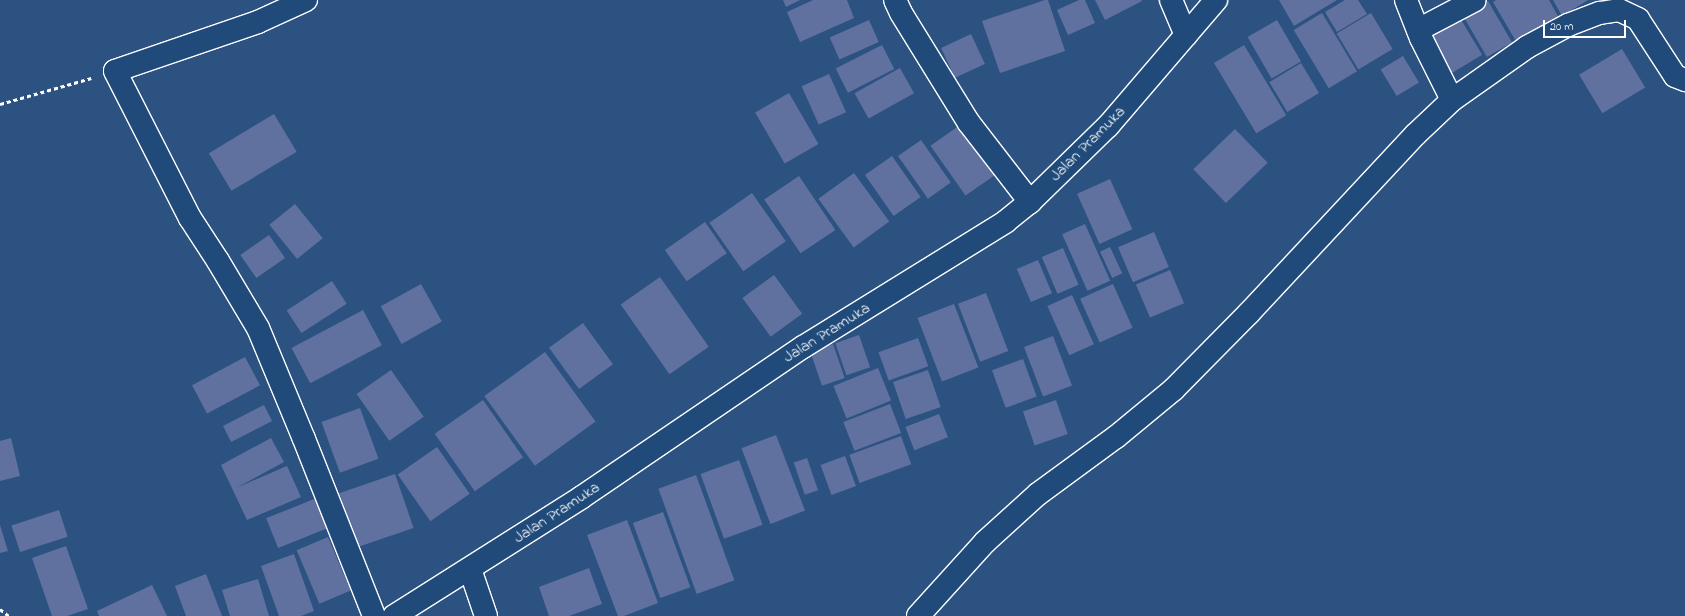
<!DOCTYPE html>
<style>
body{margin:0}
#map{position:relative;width:1685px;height:616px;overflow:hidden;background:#2c5281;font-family:"Indie Flower",sans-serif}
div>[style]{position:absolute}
.building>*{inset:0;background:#61719f;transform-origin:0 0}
.path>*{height:2.5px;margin-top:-1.25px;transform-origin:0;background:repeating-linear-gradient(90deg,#fff 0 4px,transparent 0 7px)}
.roads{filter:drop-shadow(1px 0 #fff) drop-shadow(-1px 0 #fff) drop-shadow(0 1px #fff) drop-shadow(0 -1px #fff)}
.minor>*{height:22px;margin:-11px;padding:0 11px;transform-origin:11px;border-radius:11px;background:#1f4a7a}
span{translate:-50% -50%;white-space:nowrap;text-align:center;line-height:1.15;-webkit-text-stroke:3.5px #1f4a7a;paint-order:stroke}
.street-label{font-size:16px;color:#fff}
.scale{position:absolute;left:1543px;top:20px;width:83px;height:18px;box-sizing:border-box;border:2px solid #fff;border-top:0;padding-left:5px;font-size:12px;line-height:14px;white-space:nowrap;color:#fff;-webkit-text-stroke:3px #1f4a7a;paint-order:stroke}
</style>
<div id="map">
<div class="building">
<div style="clip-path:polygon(783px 0,800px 0,786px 7px)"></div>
<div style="clip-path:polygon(813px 0,847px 0,854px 18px,800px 42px,787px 12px)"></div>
<div style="clip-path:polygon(1045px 0,1048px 0,1065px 51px,1000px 73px,982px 21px)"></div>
<div style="clip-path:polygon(1079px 0,1085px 0,1095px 23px,1068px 35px,1057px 10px)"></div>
<div style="clip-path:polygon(1095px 0,1141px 0,1142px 1px,1105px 20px)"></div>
<div style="clip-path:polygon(1279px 0,1337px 0,1294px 26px)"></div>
<div style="clip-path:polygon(1345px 0,1358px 0,1367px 14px,1337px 32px,1325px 12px)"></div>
<div style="clip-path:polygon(1496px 0,1549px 0,1559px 18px,1517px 43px,1493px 2px)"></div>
<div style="clip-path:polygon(1553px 0,1588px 0,1562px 16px)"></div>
<div style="left:1488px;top:1px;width:48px;height:29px;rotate:60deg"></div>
<div style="left:1322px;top:13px;width:68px;height:33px;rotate:59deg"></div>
<div style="left:1371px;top:13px;width:42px;height:40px;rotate:59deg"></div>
<div style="left:1460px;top:18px;width:43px;height:41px;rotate:59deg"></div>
<div style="left:869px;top:20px;width:24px;height:43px;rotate:66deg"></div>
<div style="left:1277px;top:20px;width:48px;height:34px;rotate:60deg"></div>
<div style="left:971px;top:34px;width:33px;height:33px;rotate:65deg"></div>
<div style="left:882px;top:45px;width:27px;height:52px;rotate:63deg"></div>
<div style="left:1244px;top:45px;width:82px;height:35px;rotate:59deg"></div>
<div style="left:1622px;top:49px;width:45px;height:50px;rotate:59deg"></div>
<div style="left:1403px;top:56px;width:31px;height:26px;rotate:59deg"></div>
<div style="left:1301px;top:63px;width:35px;height:37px;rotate:59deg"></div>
<div style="left:900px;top:68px;width:29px;height:52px;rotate:61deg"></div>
<div style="left:829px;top:74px;width:42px;height:30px;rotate:66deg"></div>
<div style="left:789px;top:93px;width:59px;height:39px;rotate:60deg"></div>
<div style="left:274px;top:114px;width:44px;height:76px;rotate:59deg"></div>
<div style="left:960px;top:125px;width:61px;height:36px;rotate:55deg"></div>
<div style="left:1235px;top:129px;width:47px;height:58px;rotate:46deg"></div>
<div style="left:921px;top:140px;width:52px;height:28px;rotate:55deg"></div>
<div style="left:892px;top:156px;width:50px;height:33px;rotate:55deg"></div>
<div style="left:854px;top:173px;width:60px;height:44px;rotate:54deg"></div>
<div style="left:799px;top:176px;width:65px;height:42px;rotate:56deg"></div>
<div style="left:1110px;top:179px;width:55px;height:36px;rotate:66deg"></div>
<div style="left:752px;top:193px;width:59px;height:52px;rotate:55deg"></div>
<div style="left:295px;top:204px;width:44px;height:33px;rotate:51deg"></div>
<div style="left:705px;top:222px;width:38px;height:49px;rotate:55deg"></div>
<div style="left:1085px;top:224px;width:62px;height:25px;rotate:66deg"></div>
<div style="left:1154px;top:232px;width:38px;height:39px;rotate:67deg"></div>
<div style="left:269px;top:235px;width:28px;height:35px;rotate:55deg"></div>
<div style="left:1110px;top:247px;width:29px;height:11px;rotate:65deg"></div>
<div style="left:1063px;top:248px;width:40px;height:23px;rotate:67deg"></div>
<div style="left:1038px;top:260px;width:36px;height:23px;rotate:67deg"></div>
<div style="left:1170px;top:270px;width:36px;height:37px;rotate:67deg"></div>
<div style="left:774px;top:275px;width:48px;height:39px;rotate:54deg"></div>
<div style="left:660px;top:277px;width:85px;height:48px;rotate:55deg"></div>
<div style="left:332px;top:281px;width:27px;height:54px;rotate:57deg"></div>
<div style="left:421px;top:284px;width:43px;height:46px;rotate:61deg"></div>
<div style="left:1113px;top:284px;width:48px;height:36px;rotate:66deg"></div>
<div style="left:986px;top:293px;width:62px;height:30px;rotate:69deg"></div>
<div style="left:1072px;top:295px;width:54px;height:27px;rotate:66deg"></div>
<div style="left:954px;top:304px;width:68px;height:39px;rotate:69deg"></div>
<div style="left:363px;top:310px;width:40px;height:81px;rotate:62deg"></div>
<div style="left:583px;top:323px;width:51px;height:42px;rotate:54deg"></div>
<div style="left:859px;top:335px;width:34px;height:25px;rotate:71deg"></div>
<div style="left:1053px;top:336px;width:53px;height:31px;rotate:69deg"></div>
<div style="left:918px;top:338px;width:30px;height:42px;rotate:70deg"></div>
<div style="left:833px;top:344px;width:36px;height:24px;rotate:71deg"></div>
<div style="left:545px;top:352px;width:86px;height:75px;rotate:54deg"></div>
<div style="left:245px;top:357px;width:32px;height:60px;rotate:62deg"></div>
<div style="left:1023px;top:359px;width:40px;height:33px;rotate:70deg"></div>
<div style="left:878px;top:368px;width:35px;height:48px;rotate:68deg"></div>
<div style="left:391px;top:370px;width:57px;height:42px;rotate:55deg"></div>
<div style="left:928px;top:370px;width:39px;height:37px;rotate:71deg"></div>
<div style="left:483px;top:400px;width:70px;height:59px;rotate:55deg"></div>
<div style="left:1056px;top:400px;width:36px;height:35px;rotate:71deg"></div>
<div style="left:890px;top:404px;width:31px;height:50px;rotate:69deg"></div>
<div style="left:264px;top:405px;width:18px;height:46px;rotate:63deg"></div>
<div style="left:360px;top:408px;width:54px;height:41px;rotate:70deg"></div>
<div style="left:939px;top:414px;width:25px;height:36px;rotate:69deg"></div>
<div style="left:776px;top:435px;width:81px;height:37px;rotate:69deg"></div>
<div style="left:901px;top:436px;width:30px;height:55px;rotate:70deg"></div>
<div style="clip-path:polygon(11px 438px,20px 476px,0 481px,0 441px)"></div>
<div style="clip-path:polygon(271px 438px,284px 462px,236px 488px,287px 466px,301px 497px,247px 520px,221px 465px)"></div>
<div style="left:437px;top:447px;width:57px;height:48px;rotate:55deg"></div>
<div style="left:845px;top:456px;width:32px;height:26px;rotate:70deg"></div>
<div style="left:807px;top:458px;width:34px;height:14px;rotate:71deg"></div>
<div style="left:739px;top:460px;width:69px;height:41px;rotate:70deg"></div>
<div style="left:395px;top:474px;width:57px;height:59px;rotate:71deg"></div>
<div style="left:696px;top:475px;width:112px;height:40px;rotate:70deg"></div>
<div style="left:319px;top:497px;width:32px;height:57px;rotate:68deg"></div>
<div style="left:59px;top:510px;width:28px;height:50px;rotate:72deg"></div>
<div style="left:663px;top:512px;width:80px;height:32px;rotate:70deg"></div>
<div style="clip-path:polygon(627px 520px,658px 603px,624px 616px,618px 616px,587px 535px)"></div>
<div style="clip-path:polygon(0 525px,8px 551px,0 553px)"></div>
<div style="left:328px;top:537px;width:58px;height:34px;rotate:67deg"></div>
<div style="clip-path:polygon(66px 546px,88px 609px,67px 616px,52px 616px,32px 558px)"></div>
<div style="clip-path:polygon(294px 554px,314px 611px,301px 616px,279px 616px,261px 566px)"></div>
<div style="clip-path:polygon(589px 568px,602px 604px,569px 616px,549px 616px,539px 587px)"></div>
<div style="clip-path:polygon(206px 574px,222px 616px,186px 616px,175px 586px)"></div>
<div style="clip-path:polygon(258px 579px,269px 616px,230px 616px,222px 590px)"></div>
<div style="clip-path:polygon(152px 585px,167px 616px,99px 616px,97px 611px)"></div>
</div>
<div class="path">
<div style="left:0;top:104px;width:95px;rotate:-15.9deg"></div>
<div style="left:0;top:609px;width:11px;rotate:38deg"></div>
</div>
<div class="roads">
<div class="minor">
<div style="left:306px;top:0;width:53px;rotate:155.4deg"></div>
<div style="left:258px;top:22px;width:151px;rotate:161.1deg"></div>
<div style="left:115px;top:71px;width:165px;rotate:63deg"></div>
<div style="left:190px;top:218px;width:51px;rotate:56.9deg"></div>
<div style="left:218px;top:261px;width:78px;rotate:59.2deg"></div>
<div style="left:258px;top:328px;width:120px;rotate:67.5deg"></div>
<div style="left:304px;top:439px;width:190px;rotate:68.4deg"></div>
<div style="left:895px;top:0;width:14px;rotate:65deg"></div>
<div style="left:901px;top:13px;width:129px;rotate:58.3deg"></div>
<div style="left:969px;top:123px;width:100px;rotate:52.3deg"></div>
<div style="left:1171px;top:0;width:38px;rotate:67deg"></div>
<div style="left:1406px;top:0;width:41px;rotate:68.5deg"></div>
<div style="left:1421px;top:38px;width:69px;rotate:63.4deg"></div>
<div style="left:1418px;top:30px;width:64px;rotate:-27.8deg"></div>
<div style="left:470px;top:569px;width:50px;rotate:71.2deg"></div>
<div style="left:394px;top:616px;width:222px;rotate:-32.3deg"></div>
<div style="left:582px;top:497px;width:267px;rotate:-34.2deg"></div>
<div style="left:803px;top:347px;width:238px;rotate:-31.7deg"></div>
<div style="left:1005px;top:222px;width:32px;rotate:-39deg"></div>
<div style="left:1030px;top:202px;width:109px;rotate:-44.3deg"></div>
<div style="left:1108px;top:126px;width:166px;rotate:-49.4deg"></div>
<div style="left:918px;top:616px;width:100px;rotate:-47.8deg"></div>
<div style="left:985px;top:542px;width:72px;rotate:-42.2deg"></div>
<div style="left:1038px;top:494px;width:97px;rotate:-36.2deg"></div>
<div style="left:1116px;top:437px;width:75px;rotate:-39.6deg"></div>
<div style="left:1174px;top:389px;width:107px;rotate:-45.4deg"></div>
<div style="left:1249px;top:313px;width:243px;rotate:-47deg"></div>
<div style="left:1415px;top:135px;width:51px;rotate:-43.4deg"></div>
<div style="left:1452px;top:100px;width:92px;rotate:-35.2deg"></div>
<div style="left:1527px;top:47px;width:47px;rotate:-28.2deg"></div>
<div style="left:1568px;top:25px;width:34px;rotate:-21deg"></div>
<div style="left:1600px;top:13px;width:19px;rotate:-9deg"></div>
<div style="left:1619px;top:10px;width:21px;rotate:25deg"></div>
<div style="left:1638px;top:19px;width:68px;rotate:57deg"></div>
<div style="left:1675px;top:76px;width:11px;rotate:22deg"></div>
</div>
</div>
<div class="street-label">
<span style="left:1088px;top:144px;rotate:-45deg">Jalan Pramuka</span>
<span style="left:827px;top:333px;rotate:-32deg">Jalan Pramuka</span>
<span style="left:557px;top:513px;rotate:-33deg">Jalan Pramuka</span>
</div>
<div class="scale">20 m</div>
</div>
